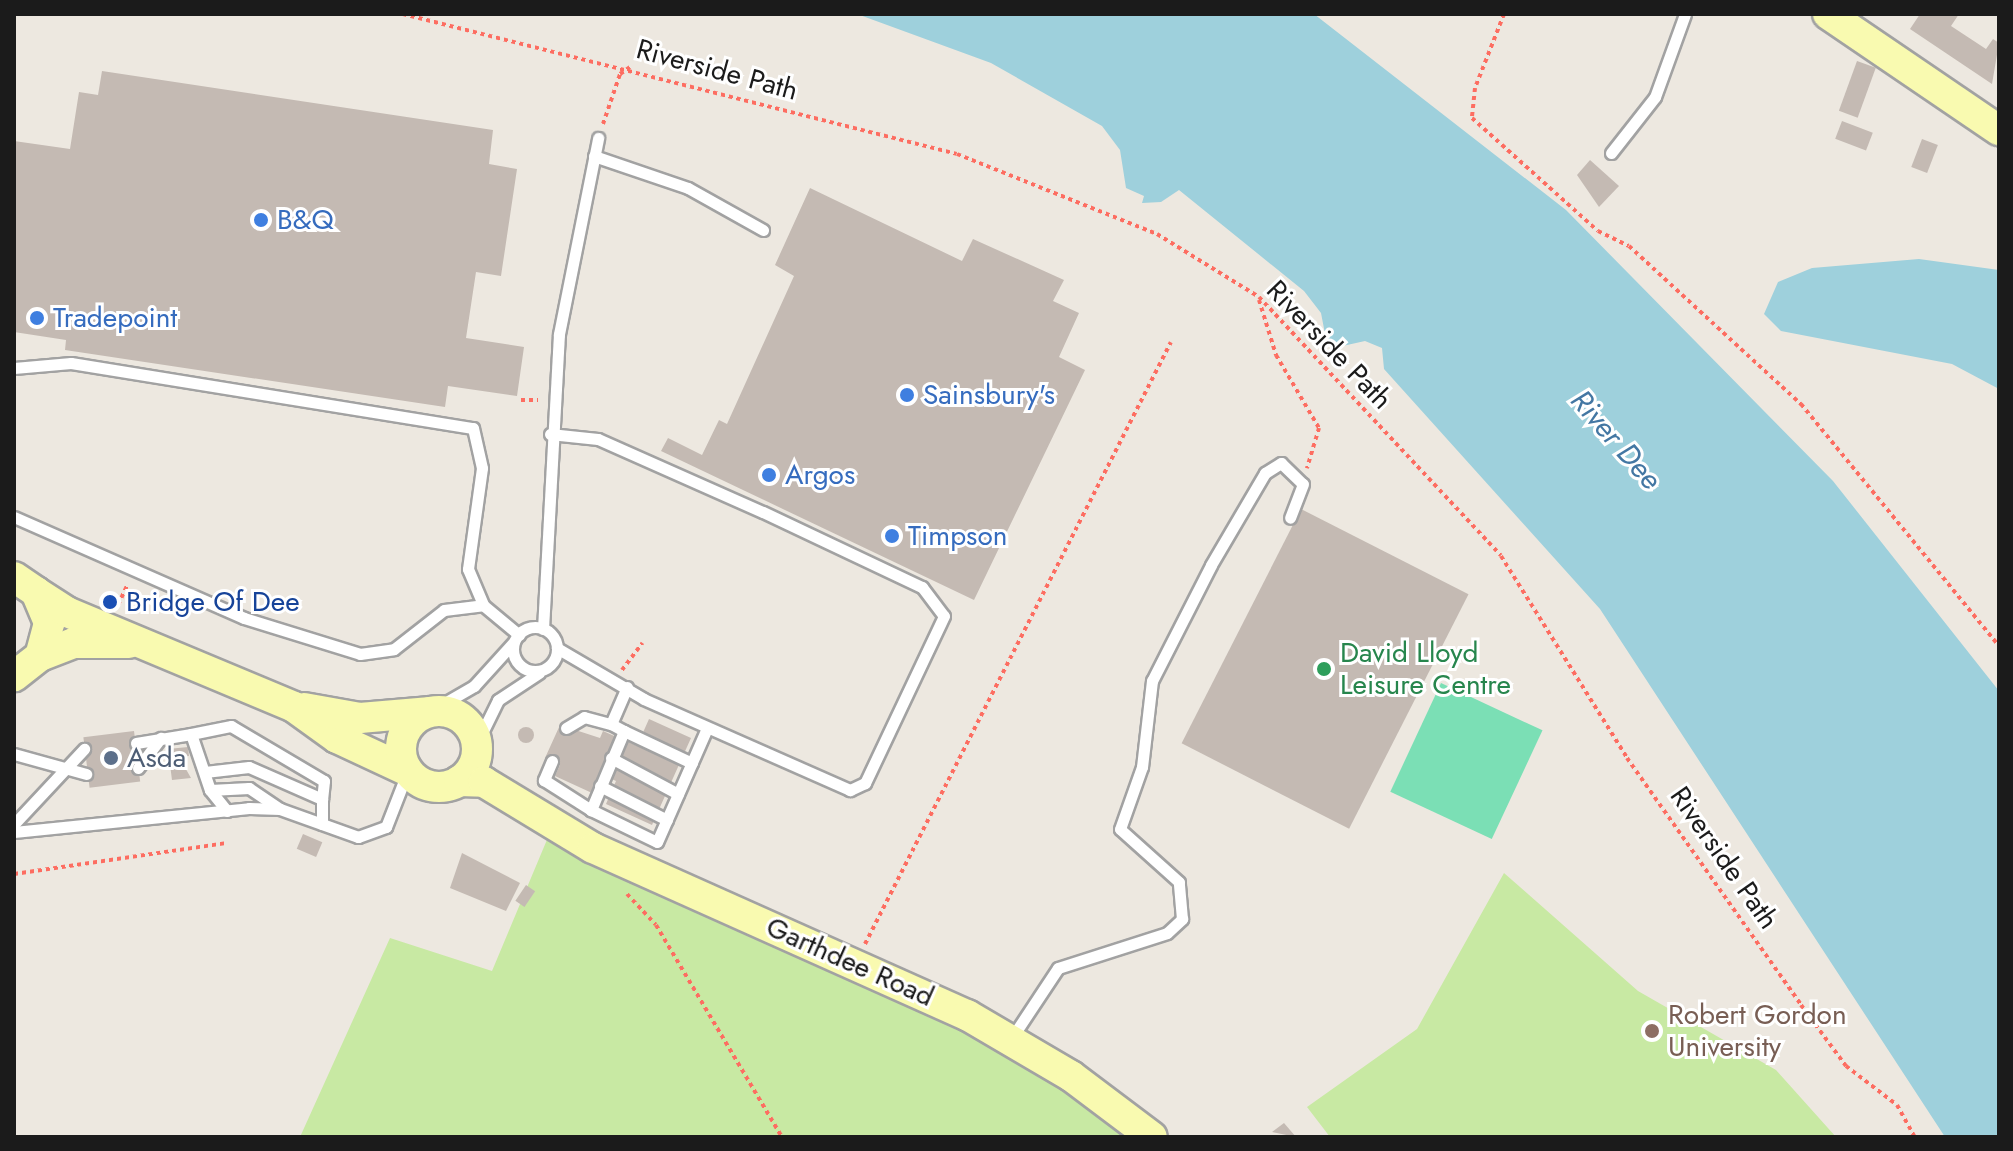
<!DOCTYPE html>
<style>
body{margin:0}
#map{position:relative;width:2013px;height:1151px;overflow:hidden;background:#ede8e0;font-family:Jost,sans-serif}
div>[style]{position:absolute}
.grass>*{inset:0;background:#c8e9a3}
.pitch>*{inset:0;background:#7bdfb5;transform-origin:0 0}
.water>*{inset:0;background:#9ed0dc}
.building>*{inset:0;background:#c4bab3;transform-origin:0 0}
.round{border-radius:50%}
.path>*{height:4px;margin-top:-2px;transform-origin:0;background:repeating-linear-gradient(90deg,#fd6d61 0 4px,transparent 0 8px)}
.roads{filter:drop-shadow(2px 0 #a2a2a2) drop-shadow(-2px 0 #a2a2a2) drop-shadow(0 2px #a2a2a2) drop-shadow(0 -2px #a2a2a2)}
.lane>*{height:11px;margin:-5.5px;padding:0 5.5px;transform-origin:5.5px;border-radius:5.5px;background:#fff}
.lane>.ring{margin:-5.5px;padding:0;box-sizing:content-box;background:none;border:11px solid #fff;border-radius:50%}
.secondary>*{height:30px;margin:-15px;padding:0 15px;transform-origin:15px;border-radius:15px;background:#f9fab0}
.secondary>.ring{margin:-15px;padding:0;box-sizing:content-box;background:none;border:30px solid #f9fab0;border-radius:50%}
.dots>*{width:22px;height:22px;translate:-50% -50%;box-sizing:border-box;border:4px solid #fff;border-radius:50%}
span{translate:-50% -50%;white-space:nowrap;text-align:center;line-height:1.15;-webkit-text-stroke:6px #fff;paint-order:stroke}
.street-label{font-size:28px;color:#1b1b1b}
.shop-label{font-size:28px;color:#366cbe}
.left{translate:0 -50%;text-align:left}
.transit-label{font-size:28px;color:#164399}
.leisure-label{font-size:28px;color:#27864d}
.service-label{font-size:28px;color:#4e5e75}
.education-label{font-size:28px;color:#785e54}
.water-label{font-size:30px;color:#4377a3;font-style:italic}
.frame{position:absolute;inset:0;border:16px solid #1b1b1b;pointer-events:none}
</style>
<div id="map">
<div class="grass">
<div style="clip-path:polygon(554px 823px,954px 1009px,1152px 1137px,300px 1137px,390px 938px,492px 971px)"></div>
<div style="clip-path:polygon(1504px 873px,1638px 991px,1776px 1070px,1836px 1137px,1330px 1137px,1307px 1107px,1417px 1029px)"></div>
</div>
<div class="pitch">
<div style="left:1441px;top:683px;width:112px;height:120px;rotate:25deg"></div>
</div>
<div class="water">
<div style="clip-path:polygon(857px 14px,1314px 14px,1566px 210px,1833px 481px,1999px 691px,1999px 1137px,1945px 1137px,1600px 609px,1384px 369px,1382px 348px,1365px 341px,1338px 347px,1326px 339px,1321px 313px,1304px 291px,1179px 190px,1161px 202px,1142px 203px,1144px 196px,1126px 188px,1120px 150px,1102px 126px,991px 63px)"></div>
<div style="clip-path:polygon(1919px 259px,1999px 270px,1999px 389px,1952px 364px,1781px 331px,1764px 314px,1778px 282px,1812px 268px)"></div>
</div>
<div class="building">
<div style="clip-path:polygon(1920px 14px,1959px 14px,1951px 26px,1986px 49px,1993px 39px,1999px 43px,1992px 84px,1910px 29px)"></div>
<div style="left:1857px;top:61px;width:20px;height:53px;rotate:20deg"></div>
<div style="clip-path:polygon(102px 71px,493px 130px,489px 164px,517px 169px,501px 276px,476px 272px,466px 338px,524px 347px,517px 396px,448px 386px,445px 407px,65px 350px,66px 340px,14px 332px,14px 141px,70px 149px,79px 92px,98px 95px)"></div>
<div style="left:1842px;top:121px;width:33px;height:19px;rotate:21deg"></div>
<div style="left:1922px;top:139px;width:17px;height:30px;rotate:21deg"></div>
<div style="clip-path:polygon(1590px 160px,1619px 186px,1599px 207px,1577px 175px)"></div>
<div style="clip-path:polygon(810px 188px,962px 261px,973px 239px,1064px 280px,1053px 301px,1079px 313px,1059px 357px,1085px 370px,974px 600px,661px 451px,668px 438px,702px 455px,719px 420px,727px 424px,794px 276px,775px 265px)"></div>
<div style="left:1301px;top:509px;width:188px;height:263px;rotate:27deg"></div>
<div style="clip-path:polygon(649px 719px,691px 738px,652px 825px,606px 804px,616px 781px,601px 774px,592px 793px,555px 776px,560px 765px,545px 758px,560px 725px,600px 738px,603px 731px,637px 746px)"></div>
<div class="round" style="left:518px;top:727px;width:16px;height:16px"></div>
<div style="left:134px;top:731px;width:51px;height:51px;rotate:83deg"></div>
<div style="clip-path:polygon(188px 747px,189px 756px,179px 757px,191px 778px,172px 780px,168px 749px)"></div>
<div style="left:303px;top:834px;width:21px;height:16px;rotate:23deg"></div>
<div style="clip-path:polygon(462px 853px,520px 883px,506px 911px,450px 888px)"></div>
<div style="left:526px;top:885px;width:11px;height:19px;rotate:34deg"></div>
<div style="clip-path:polygon(1284px 1123px,1296px 1137px,1272px 1132px)"></div>
</div>
<div class="path">
<div style="left:403px;top:14px;width:571px;rotate:14.18deg"></div>
<div style="left:957px;top:154px;width:215px;rotate:21.8deg"></div>
<div style="left:1157px;top:234px;width:120px;rotate:31.7deg"></div>
<div style="left:1259px;top:297px;width:354px;rotate:46.9deg"></div>
<div style="left:1501px;top:556px;width:238px;rotate:58deg"></div>
<div style="left:1627px;top:758px;width:302px;rotate:54.8deg"></div>
<div style="left:1801px;top:1005px;width:76px;rotate:53.6deg"></div>
<div style="left:1846px;top:1066px;width:64px;rotate:37.4deg"></div>
<div style="left:1897px;top:1105px;width:37px;rotate:61deg"></div>
<div style="left:1504px;top:14px;width:79px;rotate:111.4deg"></div>
<div style="left:1475px;top:88px;width:30px;rotate:96deg"></div>
<div style="left:1472px;top:118px;width:169px;rotate:41.9deg"></div>
<div style="left:1598px;top:231px;width:34px;rotate:26deg"></div>
<div style="left:1629px;top:246px;width:234px;rotate:42.6deg"></div>
<div style="left:1801px;top:404px;width:313px;rotate:50.7deg"></div>
<div style="left:603px;top:124px;width:53px;rotate:-71.2deg"></div>
<div style="left:620px;top:74px;width:12px;rotate:-35deg"></div>
<div style="left:1259px;top:300px;width:58px;rotate:72.8deg"></div>
<div style="left:1276px;top:355px;width:85px;rotate:59.5deg"></div>
<div style="left:1319px;top:428px;width:42px;rotate:106.7deg"></div>
<div style="left:521px;top:400px;width:17px"></div>
<div style="left:118px;top:605px;width:23px;rotate:-65deg"></div>
<div style="left:622px;top:670px;width:34px;rotate:-53deg"></div>
<div style="left:14px;top:874px;width:214px;rotate:-8.3deg"></div>
<div style="left:627px;top:894px;width:42px;rotate:46.9deg"></div>
<div style="left:656px;top:925px;width:247px;rotate:59.3deg"></div>
<div style="left:865px;top:944px;width:675px;rotate:-63.06deg"></div>
</div>
<div class="roads">
<div class="lane">
<div style="left:1611px;top:153px;width:71px;rotate:-51.8deg"></div>
<div style="left:1655px;top:97px;width:88px;rotate:-70.1deg"></div>
<div style="left:594px;top:156px;width:99px;rotate:18.8deg"></div>
<div style="left:688px;top:188px;width:86px;rotate:29.2deg"></div>
<div style="left:14px;top:368px;width:57px;rotate:-5deg"></div>
<div style="left:71px;top:363px;width:407px;rotate:9.2deg"></div>
<div style="left:473px;top:428px;width:41px;rotate:77.3deg"></div>
<div style="left:482px;top:468px;width:102px;rotate:97.9deg"></div>
<div style="left:468px;top:569px;width:39px;rotate:67deg"></div>
<div style="left:483px;top:605px;width:47px;rotate:39.8deg"></div>
<div style="left:550px;top:434px;width:48px;rotate:5.9deg"></div>
<div style="left:598px;top:439px;width:180px;rotate:23.9deg"></div>
<div style="left:763px;top:512px;width:176px;rotate:25.3deg"></div>
<div style="left:922px;top:587px;width:36px;rotate:53deg"></div>
<div style="left:944px;top:616px;width:185px;rotate:115.3deg"></div>
<div style="left:865px;top:783px;width:17px;rotate:155deg"></div>
<div style="left:850px;top:790px;width:225px;rotate:-156.2deg"></div>
<div style="left:644px;top:699px;width:101px;rotate:-149.6deg"></div>
<div style="left:14px;top:517px;width:251px;rotate:23.7deg"></div>
<div style="left:244px;top:618px;width:121px;rotate:17.2deg"></div>
<div style="left:360px;top:654px;width:34px;rotate:-8deg"></div>
<div style="left:394px;top:649px;width:63px;rotate:-38deg"></div>
<div style="left:444px;top:610px;width:39px;rotate:-7deg"></div>
<div class="ring" style="left:513px;top:627px;width:33px;height:33px"></div>
<div style="left:543px;top:629px;width:295px;rotate:-86.9deg"></div>
<div style="left:559px;top:334px;width:200px;rotate:-78.7deg"></div>
<div style="left:627px;top:687px;width:40px;rotate:113.4deg"></div>
<div style="left:611px;top:724px;width:15px;rotate:28deg"></div>
<div style="left:624px;top:731px;width:86px;rotate:112.7deg"></div>
<div style="left:591px;top:810px;width:73px;rotate:25.9deg"></div>
<div style="left:657px;top:842px;width:124px;rotate:-66.3deg"></div>
<div style="left:429px;top:712px;width:52px;rotate:-30deg"></div>
<div style="left:474px;top:686px;width:58px;rotate:-47.8deg"></div>
<div style="left:566px;top:728px;width:21px;rotate:-31deg"></div>
<div style="left:584px;top:717px;width:28px;rotate:15deg"></div>
<div style="left:624px;top:731px;width:75px;rotate:25.2deg"></div>
<div style="left:191px;top:734px;width:41px;rotate:-11.3deg"></div>
<div style="left:231px;top:726px;width:108px;rotate:30.6deg"></div>
<div style="left:324px;top:781px;width:18px;rotate:96deg"></div>
<div style="left:136px;top:743px;width:56px;rotate:-9.3deg"></div>
<div style="left:191px;top:734px;width:59px;rotate:71.3deg"></div>
<div style="left:210px;top:790px;width:27px;rotate:51deg"></div>
<div style="left:476px;top:745px;width:50px;rotate:-63.9deg"></div>
<div style="left:498px;top:700px;width:49px;rotate:-33.4deg"></div>
<div style="left:14px;top:754px;width:75px;rotate:15.5deg"></div>
<div style="left:611px;top:758px;width:76px;rotate:28.2deg"></div>
<div style="left:552px;top:761px;width:21px;rotate:113deg"></div>
<div style="left:544px;top:780px;width:56px;rotate:32.6deg"></div>
<div style="left:138px;top:768px;width:38px;rotate:-53deg"></div>
<div style="left:205px;top:772px;width:44px;rotate:-6.5deg"></div>
<div style="left:249px;top:767px;width:80px;rotate:23.7deg"></div>
<div style="left:322px;top:799px;width:25px;rotate:90deg"></div>
<div style="left:600px;top:786px;width:75px;rotate:26.9deg"></div>
<div style="left:210px;top:790px;width:39px;rotate:-3deg"></div>
<div style="left:249px;top:788px;width:37px;rotate:34deg"></div>
<div style="left:14px;top:824px;width:103px;rotate:-47deg"></div>
<div style="left:14px;top:832px;width:236px;rotate:-5.8deg"></div>
<div style="left:249px;top:808px;width:31px;rotate:2deg"></div>
<div style="left:280px;top:809px;width:83px;rotate:19.7deg"></div>
<div style="left:358px;top:837px;width:30px;rotate:-20deg"></div>
<div style="left:386px;top:827px;width:58px;rotate:-68.7deg"></div>
<div style="left:1011px;top:1039px;width:85px;rotate:-56.5deg"></div>
<div style="left:1058px;top:968px;width:114px;rotate:-17.8deg"></div>
<div style="left:1167px;top:933px;width:21px;rotate:-43deg"></div>
<div style="left:1182px;top:919px;width:37px;rotate:-95deg"></div>
<div style="left:1179px;top:882px;width:79px;rotate:-138.1deg"></div>
<div style="left:1120px;top:829px;width:66px;rotate:-70.5deg"></div>
<div style="left:1142px;top:767px;width:87px;rotate:-83.4deg"></div>
<div style="left:1152px;top:681px;width:130px;rotate:-63deg"></div>
<div style="left:1211px;top:565px;width:107px;rotate:-59.6deg"></div>
<div style="left:1265px;top:473px;width:19px;rotate:-32deg"></div>
<div style="left:1281px;top:463px;width:30px;rotate:44deg"></div>
<div style="left:1303px;top:484px;width:36px;rotate:111deg"></div>
</div>
<div class="secondary">
<div style="left:1828px;top:14px;width:207px;rotate:34.2deg"></div>
<div style="left:14px;top:577px;width:27px;rotate:34deg"></div>
<div style="left:36px;top:592px;width:34px;rotate:67deg"></div>
<div style="left:49px;top:623px;width:34px;rotate:105deg"></div>
<div style="left:40px;top:656px;width:33px;rotate:142deg"></div>
<div style="left:36px;top:592px;width:37px;rotate:33deg"></div>
<div style="left:67px;top:612px;width:246px;rotate:22.7deg"></div>
<div style="left:294px;top:707px;width:53px;rotate:35.8deg"></div>
<div style="left:337px;top:738px;width:78px;rotate:24.9deg"></div>
<div style="left:40px;top:656px;width:36px;rotate:-21deg"></div>
<div style="left:74px;top:643px;width:55px"></div>
<div style="left:304px;top:708px;width:57px;rotate:10.1deg"></div>
<div style="left:360px;top:718px;width:68px;rotate:-5deg"></div>
<div class="ring" style="left:401px;top:711px;width:46px;height:46px"></div>
<div style="left:459px;top:781px;width:25px;rotate:2deg"></div>
<div style="left:484px;top:782px;width:127px;rotate:31.2deg"></div>
<div style="left:593px;top:848px;width:410px;rotate:24.1deg"></div>
<div style="left:967px;top:1015px;width:121px;rotate:30.4deg"></div>
<div style="left:1071px;top:1076px;width:101px;rotate:37deg"></div>
</div>
</div>
<div class="dots">
<div style="left:261px;top:220px;background:#3f7fe0"></div>
<div style="left:37px;top:318px;background:#3f7fe0"></div>
<div style="left:907px;top:395px;background:#3f7fe0"></div>
<div style="left:769px;top:475px;background:#3f7fe0"></div>
<div style="left:892px;top:536px;background:#3f7fe0"></div>
<div style="left:110px;top:602px;background:#1a4fb4"></div>
<div style="left:1324px;top:669px;background:#2e9e5b"></div>
<div style="left:111px;top:758px;background:#5c6f8a"></div>
<div style="left:1652px;top:1031px;background:#8d6e63"></div>
</div>
<div class="street-label">
<span style="left:717px;top:70px;rotate:15deg">Riverside Path</span>
<span style="left:1329px;top:345px;rotate:46deg">Riverside Path</span>
<span style="left:1724px;top:858px;rotate:55deg">Riverside Path</span>
<span style="left:850px;top:962px;rotate:24deg">Garthdee Road</span>
</div>
<div class="shop-label">
<span class="left" style="left:277px;top:220px">B&amp;Q</span>
<span class="left" style="left:53px;top:318px">Tradepoint</span>
<span class="left" style="left:923px;top:395px">Sainsbury's</span>
<span class="left" style="left:785px;top:475px">Argos</span>
<span class="left" style="left:908px;top:536px">Timpson</span>
</div>
<div class="transit-label">
<span class="left" style="left:126px;top:602px">Bridge Of Dee</span>
</div>
<div class="leisure-label">
<span class="left" style="left:1340px;top:669px">David Lloyd<br>Leisure Centre</span>
</div>
<div class="service-label">
<span class="left" style="left:127px;top:758px">Asda</span>
</div>
<div class="education-label">
<span class="left" style="left:1668px;top:1031px">Robert Gordon<br>University</span>
</div>
<div class="water-label">
<span style="left:1616px;top:440px;rotate:49deg">River Dee</span>
</div>
<div class="frame"></div>
</div>
